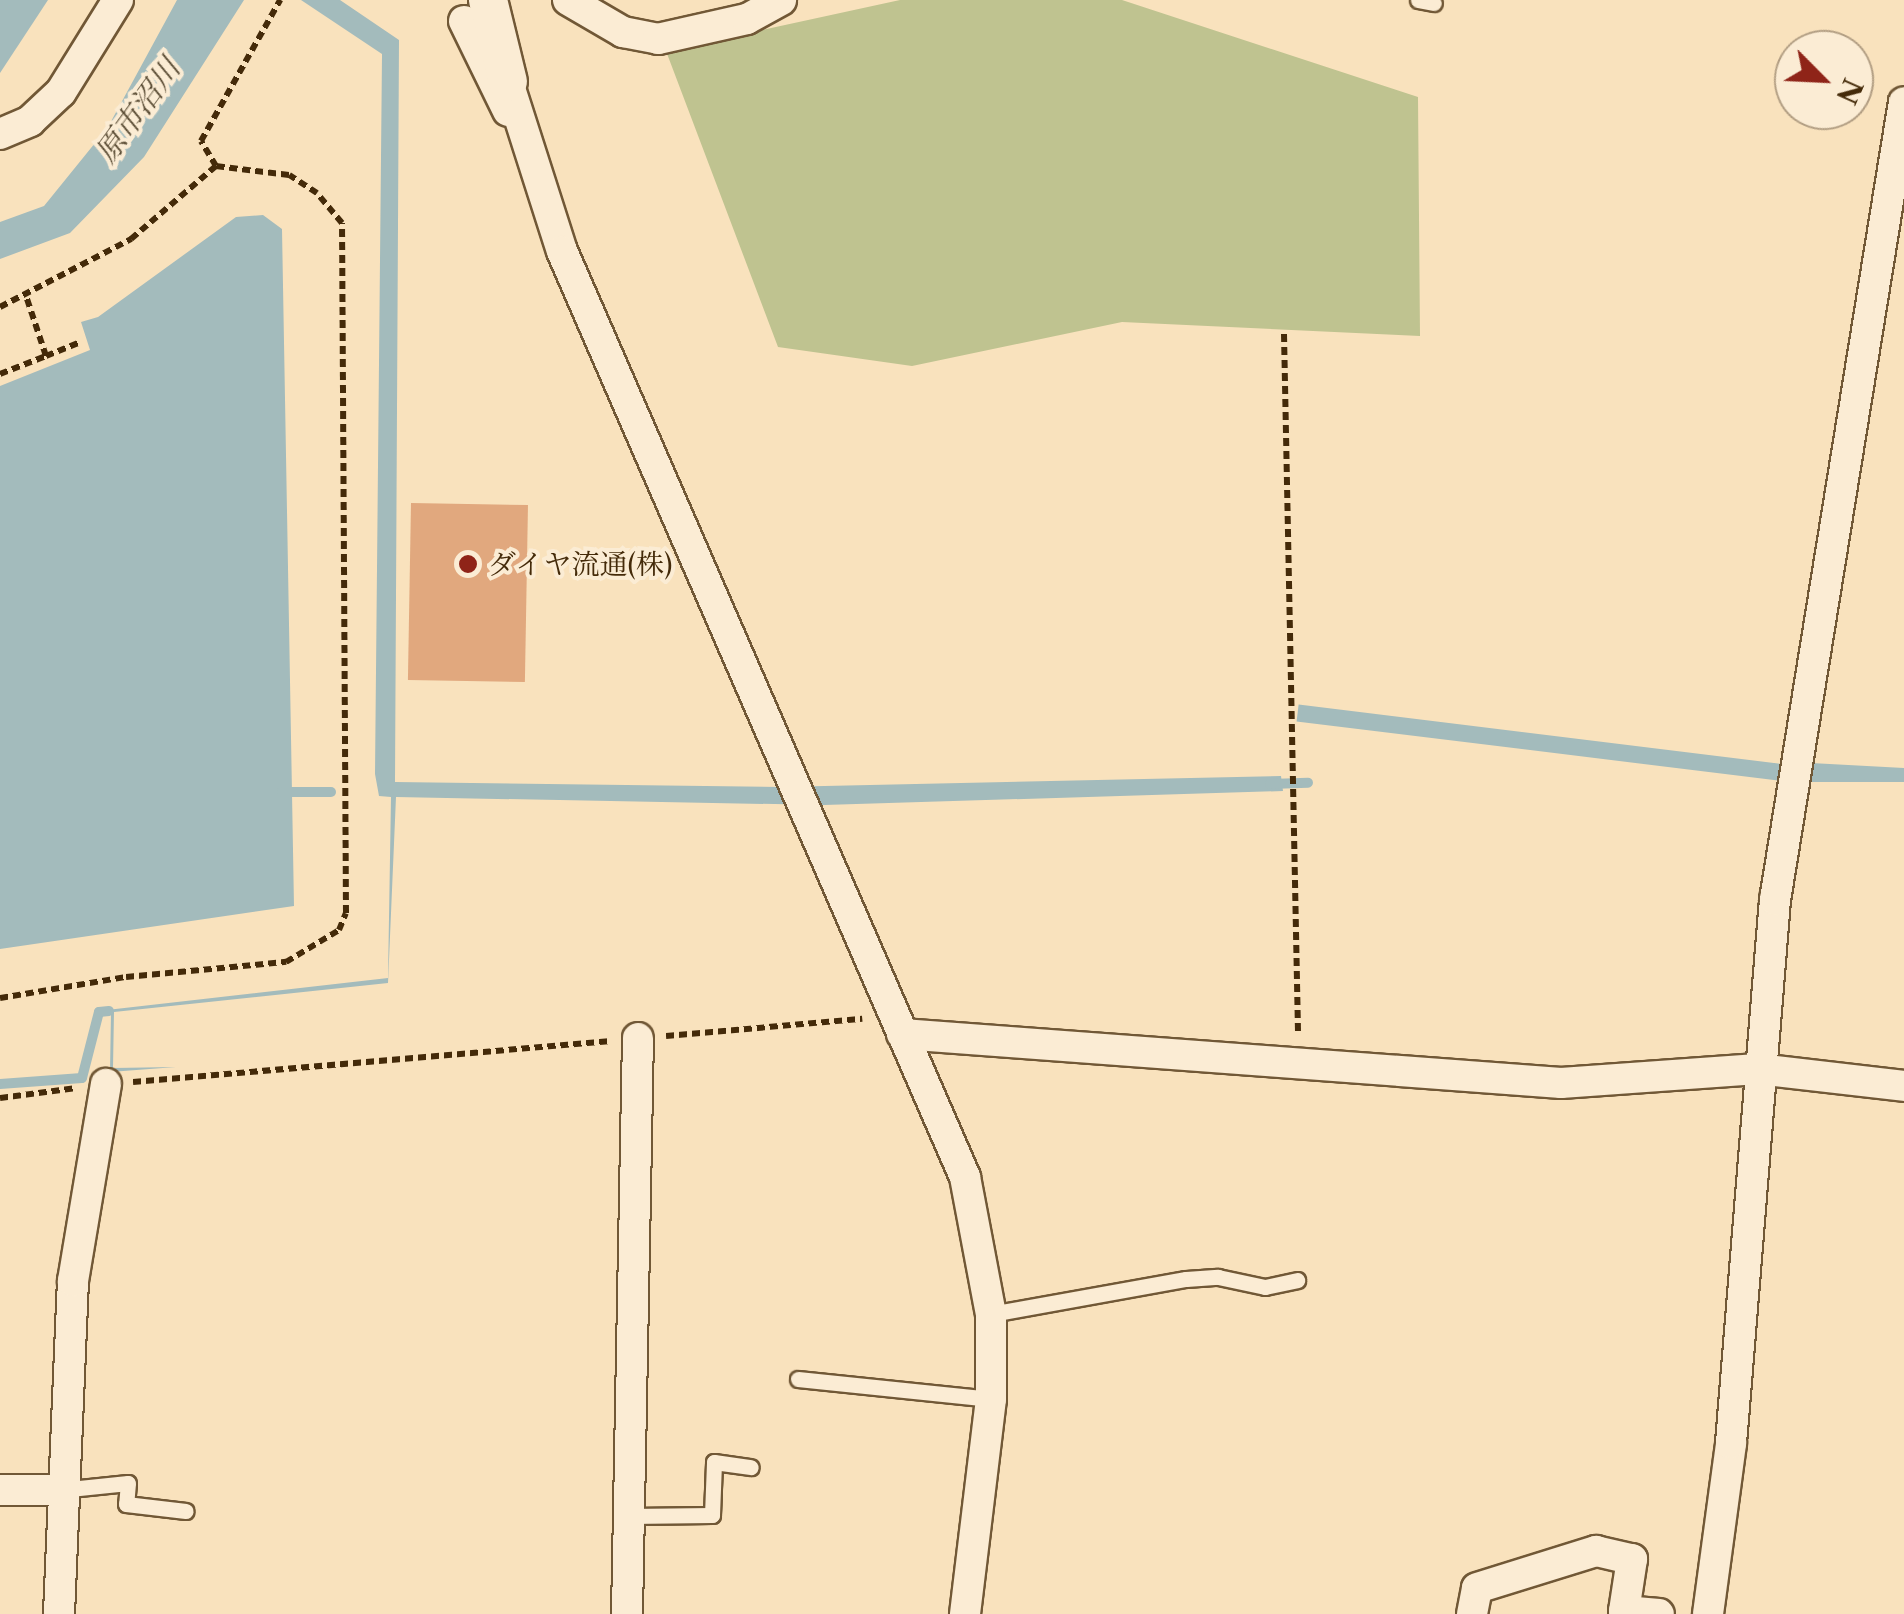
<!DOCTYPE html>
<meta charset="utf-8">
<style>
body{margin:0}
#map{position:relative;width:1904px;height:1614px;overflow:hidden;background:#f9e2bd;font-family:"Libre Caslon Text","Noto Serif JP",serif}
div>[style]{position:absolute}
.green>*{inset:0;background:#bfc390}
.water>*{inset:0;background:#a3bbbc;transform-origin:0 0}
.stream>*{height:10px;margin:-5px;padding:0 5px;transform-origin:5px;border-radius:5px;background:#a3bbbc}
.building>*{inset:0;background:#e1a87e;transform-origin:0 0}
.path>*{height:6px;margin-top:-3px;transform-origin:0;background:repeating-linear-gradient(90deg,#442a09 0 8px,transparent 0 13px)}
.roads{filter:drop-shadow(2px 0 #715836) drop-shadow(-2px 0 #715836) drop-shadow(0 2px #715836) drop-shadow(0 -2px #715836)}
.service>*{height:15px;margin:-7.5px;padding:0 7.5px;transform-origin:7.5px;border-radius:7.5px;background:#fbecd4}
.minor>*{height:30px;margin:-15px;padding:0 15px;transform-origin:15px;border-radius:15px;background:#fbecd4}
.tertiary>*{height:38px;margin:-19px;padding:0 19px;transform-origin:19px;border-radius:19px;background:#fbecd4}
.dots>*{width:28px;height:28px;translate:-50% -50%;box-sizing:border-box;border:5px solid #fbecd4;border-radius:50%}
span{translate:-50% -50%;white-space:nowrap;text-align:center;line-height:1.15;-webkit-text-stroke:8px #fbecd4;paint-order:stroke}
.poi-label{font-size:28px;color:#442a09}
.left{translate:0 -50%;text-align:left}
.water-label{font-size:30px;color:#5c4e36;font-style:italic}
.north{position:absolute;left:1774px;top:30px;width:100px;height:100px;box-sizing:border-box;background:#fbecd4;border:2px solid #b29e83;border-radius:50%;rotate:114deg;font-size:28px;font-weight:700;line-height:40px;text-align:center;color:#442a09}
.north::after{content:'';display:block;margin:auto;width:35px;height:45px;background:#8f2418;clip-path:polygon(50% 0,100% 100%,50% 72%,0 100%)}
</style>
<div id="map">
<div class="green">
<div style="clip-path:polygon(900px 0,1122px 0,1418px 97px,1420px 336px,1122px 322px,912px 366px,778px 347px,666px 51px)"></div>
</div>
<div class="water">
<div style="clip-path:polygon(0 0,48px 0,0 73px)"></div>
<div style="clip-path:polygon(177px 0,244px 0,144px 157px,70px 233px,0 259px,0 222px,44px 206px,108px 127px)"></div>
<div style="clip-path:polygon(301px 0,340px 0,399px 40px,395px 782px,779px 787px,1281px 776px,1283px 791px,824px 805px,396px 797px,388px 983px,114px 1012px,113px 1068px,176px 1067px,110px 1072px,111px 1013px,98px 1011px,388px 978px,391px 797px,379px 796px,375px 774px,382px 54px)"></div>
<div style="clip-path:polygon(263px 215px,282px 229px,294px 906px,0 949px,0 386px,90px 350px,81px 322px,98px 317px,236px 217px)"></div>
<div style="clip-path:polygon(1811px 763px,1904px 768px,1904px 782px,1807px 782px)"></div>
<div style="left:1783px;top:764px;width:17px;height:488px;rotate:97deg"></div>
</div>
<div class="stream">
<div style="left:1270px;top:784px;width:38px;rotate:-2deg"></div>
<div style="left:282px;top:792px;width:49px"></div>
<div style="left:0;top:1084px;width:82px;rotate:-4.2deg"></div>
<div style="left:82px;top:1078px;width:68px;rotate:-75.6deg"></div>
<div style="left:99px;top:1012px;width:10px;rotate:-6deg"></div>
</div>
<div class="building">
<div style="left:411px;top:503px;width:117px;height:177px;rotate:1deg"></div>
</div>
<div class="path">
<div style="left:0;top:307px;width:148px;rotate:-27.4deg"></div>
<div style="left:131px;top:239px;width:112px;rotate:-40.7deg"></div>
<div style="left:1284px;top:334px;width:699px;rotate:88.85deg"></div>
<div style="left:46px;top:356px;width:35px;rotate:-22deg"></div>
<div style="left:0;top:374px;width:49px;rotate:-21.4deg"></div>
<div style="left:46px;top:356px;width:63px;rotate:-108.4deg"></div>
<div style="left:0;top:998px;width:128px;rotate:-9.5deg"></div>
<div style="left:126px;top:977px;width:161px;rotate:-5.4deg"></div>
<div style="left:286px;top:962px;width:62px;rotate:-31.1deg"></div>
<div style="left:339px;top:930px;width:18px;rotate:-68deg"></div>
<div style="left:346px;top:913px;width:690px;rotate:-90.33deg"></div>
<div style="left:342px;top:223px;width:39px;rotate:-130deg"></div>
<div style="left:317px;top:193px;width:33px;rotate:-147deg"></div>
<div style="left:289px;top:175px;width:74px;rotate:-173deg"></div>
<div style="left:216px;top:166px;width:29px;rotate:-121deg"></div>
<div style="left:201px;top:141px;width:162px;rotate:-60.7deg"></div>
<div style="left:666px;top:1036px;width:197px;rotate:-5deg"></div>
<div style="left:133px;top:1082px;width:477px;rotate:-4.9deg"></div>
<div style="left:0;top:1098px;width:77px;rotate:-7.5deg"></div>
</div>
<div class="roads">
<div class="service">
<div style="left:1418px;top:0;width:16px;rotate:11deg"></div>
<div style="left:991px;top:1314px;width:198px;rotate:-10.2deg"></div>
<div style="left:1186px;top:1279px;width:32px;rotate:-4deg"></div>
<div style="left:1218px;top:1277px;width:48px;rotate:12deg"></div>
<div style="left:1265px;top:1287px;width:33px;rotate:-12deg"></div>
<div style="left:798px;top:1379px;width:194px;rotate:5.9deg"></div>
<div style="left:60px;top:1490px;width:68px;rotate:-5.9deg"></div>
<div style="left:128px;top:1483px;width:21px;rotate:95deg"></div>
<div style="left:126px;top:1504px;width:60px;rotate:6.7deg"></div>
<div style="left:629px;top:1516px;width:83px;rotate:-0.7deg"></div>
<div style="left:712px;top:1515px;width:53px;rotate:-87.8deg"></div>
<div style="left:714px;top:1462px;width:37px;rotate:8deg"></div>
</div>
<div class="minor">
<div style="left:568px;top:0;width:64px;rotate:30.2deg"></div>
<div style="left:623px;top:32px;width:36px;rotate:11deg"></div>
<div style="left:658px;top:39px;width:91px;rotate:-12.7deg"></div>
<div style="left:747px;top:19px;width:39px;rotate:-29deg"></div>
<div style="left:464px;top:21px;width:100px;rotate:63.9deg"></div>
<div style="left:508px;top:82px;width:177px;rotate:72.3deg"></div>
<div style="left:562px;top:251px;width:1010px;rotate:66.48deg"></div>
<div style="left:965px;top:1177px;width:139px;rotate:79.3deg"></div>
<div style="left:991px;top:1314px;width:85px;rotate:90deg"></div>
<div style="left:991px;top:1399px;width:217px;rotate:96.9deg"></div>
<div style="left:0;top:134px;width:33px;rotate:-23deg"></div>
<div style="left:30px;top:121px;width:42px;rotate:-43.1deg"></div>
<div style="left:61px;top:92px;width:108px;rotate:-58.2deg"></div>
<div style="left:902px;top:1034px;width:661px;rotate:4.25deg"></div>
<div style="left:1561px;top:1083px;width:197px;rotate:-4.1deg"></div>
<div style="left:1758px;top:1069px;width:147px;rotate:6.6deg"></div>
<div style="left:0;top:1490px;width:60px"></div>
<div style="left:59px;top:1614px;width:333px;rotate:-87.6deg"></div>
<div style="left:73px;top:1281px;width:200px;rotate:-80.5deg"></div>
<div style="left:627px;top:1614px;width:576px;rotate:-88.91deg"></div>
<div style="left:1472px;top:1614px;width:26px;rotate:-79deg"></div>
<div style="left:1477px;top:1588px;width:125px;rotate:-17.3deg"></div>
<div style="left:1596px;top:1551px;width:37px;rotate:13deg"></div>
<div style="left:1632px;top:1559px;width:53px;rotate:98.7deg"></div>
<div style="left:1624px;top:1611px;width:35px;rotate:5deg"></div>
<div style="left:1708px;top:1614px;width:173px;rotate:-82.3deg"></div>
<div style="left:1731px;top:1443px;width:545px;rotate:-85.37deg"></div>
<div style="left:1775px;top:900px;width:808px;rotate:-80.82deg"></div>
</div>
<div class="tertiary">
<div style="left:488px;top:0;width:84px;rotate:76.3deg"></div>
</div>
</div>
<div class="dots">
<div style="left:468px;top:564px;background:#8f2418"></div>
</div>
<div class="poi-label">
<span class="left" style="left:488px;top:564px">ダイヤ流通(株)</span>
</div>
<div class="water-label">
<span style="left:138px;top:111px;rotate:-54deg">原市沼川</span>
</div>
<div class="north">N</div>
</div>
